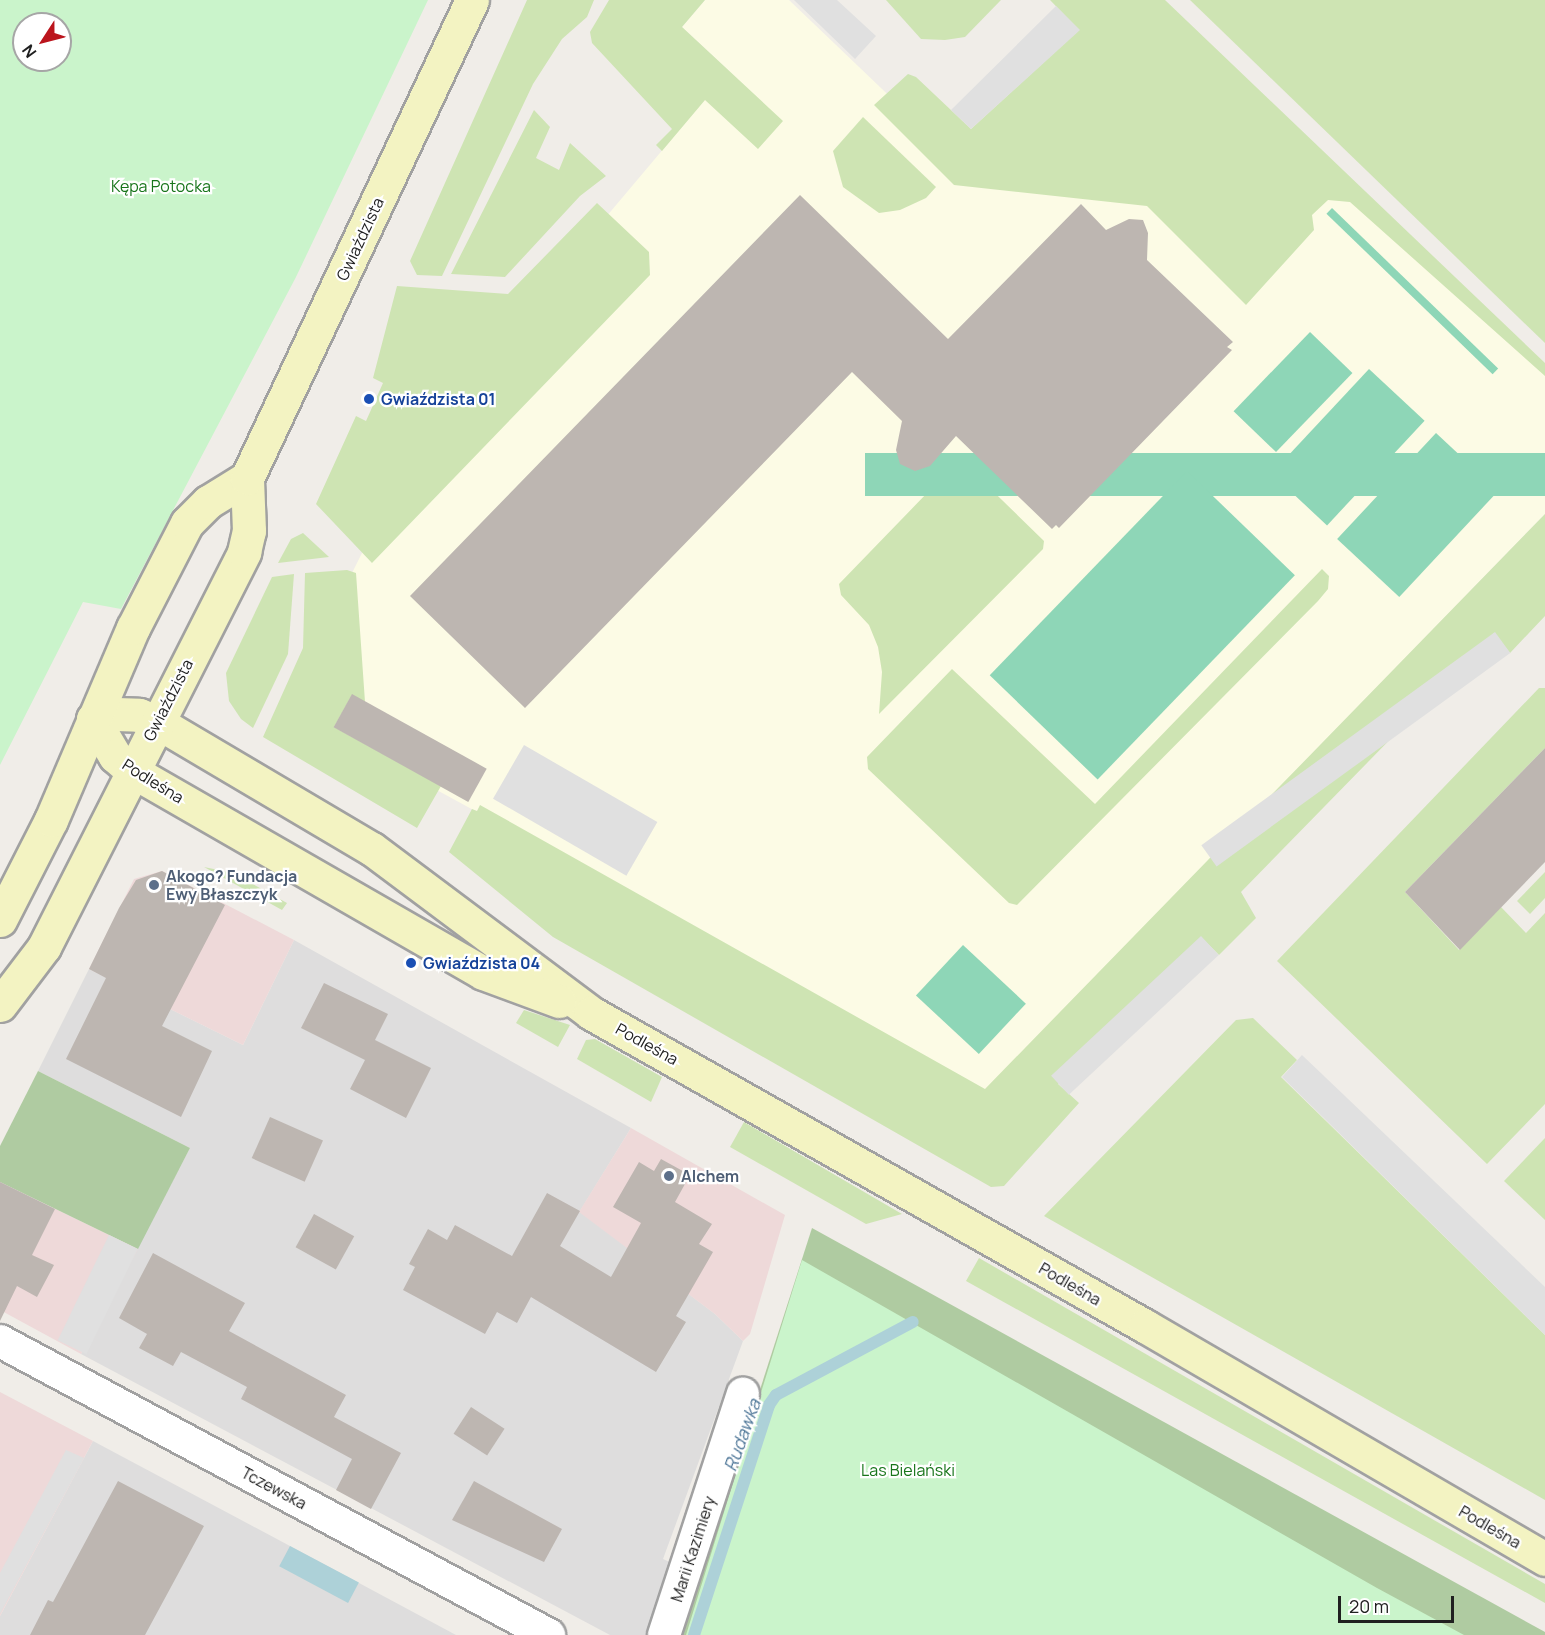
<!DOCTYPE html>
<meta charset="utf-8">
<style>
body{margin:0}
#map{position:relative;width:1545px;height:1635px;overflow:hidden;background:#f0ede8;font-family:Manrope,sans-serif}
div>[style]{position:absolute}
.residential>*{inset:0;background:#dedddd}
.commercial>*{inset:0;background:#eed9d9}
.education>*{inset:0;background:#fcfbe5}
.grass>*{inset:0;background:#cee4b3}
.forest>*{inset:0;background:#afcba1}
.park>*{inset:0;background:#caf4cb}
.pitch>*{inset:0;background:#8ed6b7;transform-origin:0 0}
.parking>*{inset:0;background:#e0e0e0;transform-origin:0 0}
.water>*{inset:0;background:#add1d8;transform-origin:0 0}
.stream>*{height:12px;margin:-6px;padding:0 6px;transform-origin:6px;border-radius:6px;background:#add1d8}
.building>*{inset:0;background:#bdb6b1;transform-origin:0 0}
.roads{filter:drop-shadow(2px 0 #a1a1a1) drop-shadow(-2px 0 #a1a1a1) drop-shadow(0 2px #a1a1a1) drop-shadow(0 -2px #a1a1a1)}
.street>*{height:32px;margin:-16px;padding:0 16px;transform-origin:16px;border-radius:16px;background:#fff}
.secondary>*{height:33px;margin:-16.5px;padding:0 16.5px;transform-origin:16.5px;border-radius:16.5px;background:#f3f3c2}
.dots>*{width:16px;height:16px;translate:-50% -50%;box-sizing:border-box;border:3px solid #fff;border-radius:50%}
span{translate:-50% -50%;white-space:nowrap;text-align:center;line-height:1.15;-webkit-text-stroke:4.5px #fff;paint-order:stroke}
.park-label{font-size:16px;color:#18751b}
.street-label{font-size:16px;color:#202020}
.transit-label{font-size:16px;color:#164399;font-weight:700}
.left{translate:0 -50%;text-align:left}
.service-label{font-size:16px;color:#4e5e75;font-weight:700}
.water-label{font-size:18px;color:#4f7798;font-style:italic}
.north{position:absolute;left:12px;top:12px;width:60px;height:60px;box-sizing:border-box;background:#fff;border:2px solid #a6a6a6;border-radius:50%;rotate:234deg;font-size:16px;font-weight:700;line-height:24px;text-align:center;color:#202020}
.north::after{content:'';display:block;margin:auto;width:21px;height:27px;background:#bb151d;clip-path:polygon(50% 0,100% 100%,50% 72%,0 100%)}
.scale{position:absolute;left:1338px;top:1596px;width:116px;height:27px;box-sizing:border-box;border:3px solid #202020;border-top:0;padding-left:8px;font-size:18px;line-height:21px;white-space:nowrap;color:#202020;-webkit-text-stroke:4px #fff;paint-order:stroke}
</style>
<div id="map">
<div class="residential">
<div style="clip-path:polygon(294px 940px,631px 1128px,580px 1211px,715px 1314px,743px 1341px,663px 1559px,674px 1564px,652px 1635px,610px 1635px,81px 1354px,190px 1148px,38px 1071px,89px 969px,243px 1045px)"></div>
<div style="clip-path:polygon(93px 1441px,290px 1546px,456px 1635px,0 1635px,0 1616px)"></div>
</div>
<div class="commercial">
<div style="clip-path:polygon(162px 871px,294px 940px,243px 1045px,89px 969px,134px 879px)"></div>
<div style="clip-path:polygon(631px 1128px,785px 1215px,750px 1334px,743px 1341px,715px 1314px,579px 1212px)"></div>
<div style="clip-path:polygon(0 1182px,138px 1249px,81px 1354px,0 1310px)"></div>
<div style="clip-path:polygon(0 1392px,93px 1441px,0 1616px)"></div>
</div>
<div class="education">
<div style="clip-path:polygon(705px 0,789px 0,973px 176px,1288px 131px,1545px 373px,1545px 514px,985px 1090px,285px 707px,419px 439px,729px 71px,682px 27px)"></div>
</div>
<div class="grass">
<div style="clip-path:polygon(527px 0,594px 0,587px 17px,562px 39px,533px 84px,442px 276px,417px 275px,410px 261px)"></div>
<div style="clip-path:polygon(609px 0,705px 0,682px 27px,783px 121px,758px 149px,705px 100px,662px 151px,656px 145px,672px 129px,592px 43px,590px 32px)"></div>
<div style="clip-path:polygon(886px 0,1001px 0,965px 37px,945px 40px,921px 39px)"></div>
<div style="clip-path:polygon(1050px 0,1165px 0,1545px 363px,1545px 376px,1350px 202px,1328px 200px,1312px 215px,1314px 230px,1246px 305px,1147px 206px,954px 185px,874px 105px,908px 74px,916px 77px,971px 129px,1079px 30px)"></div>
<div style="clip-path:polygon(1191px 0,1545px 0,1545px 343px,1190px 0)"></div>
<div style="clip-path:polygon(534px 110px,550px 127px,536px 158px,559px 170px,570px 143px,606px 176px,580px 196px,505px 277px,451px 274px)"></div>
<div style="clip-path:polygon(863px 117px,936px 187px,926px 198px,900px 210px,879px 213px,843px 187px,833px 151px)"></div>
<div style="clip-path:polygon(597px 203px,649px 252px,650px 275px,372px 563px,316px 504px,356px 416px,366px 421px,383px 383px,373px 378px,397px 286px,508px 294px)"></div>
<div style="clip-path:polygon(960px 459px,1044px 541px,1043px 549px,879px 714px,882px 672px,878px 647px,869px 625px,841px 595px,839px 584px)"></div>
<div style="clip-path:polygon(1545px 514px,1545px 616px,1510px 653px,1494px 633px,1241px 892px,1256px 918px,1219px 955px,1201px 937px,1058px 1084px,1079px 1103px,1004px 1186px,991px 1187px,553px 937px,449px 852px,472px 809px,477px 811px,480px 805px,985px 1089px)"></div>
<div style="clip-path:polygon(303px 533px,329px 557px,278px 563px,291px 539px)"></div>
<div style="clip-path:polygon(1322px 569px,1329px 576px,1328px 589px,1318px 601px,1017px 905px,1009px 903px,868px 769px,867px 757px,952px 669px,1095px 804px)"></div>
<div style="clip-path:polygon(347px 570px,356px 573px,365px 702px,352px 695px,334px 727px,441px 786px,417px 828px,263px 737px,303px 648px,305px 573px)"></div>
<div style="clip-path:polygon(294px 574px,288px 654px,253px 728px,241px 719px,229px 701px,226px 673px,272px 577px)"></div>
<div style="clip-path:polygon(1539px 688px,1545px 688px,1545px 748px,1405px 892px,1459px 950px,1501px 907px,1526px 933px,1545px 913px,1545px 1104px,1487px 1164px,1277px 961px)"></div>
<div style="clip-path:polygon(204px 867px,233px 873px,287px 903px,282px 910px)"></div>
<div style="clip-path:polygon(1545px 872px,1545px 898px,1530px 914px,1517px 901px)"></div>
<div style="clip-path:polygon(524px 1010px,570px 1025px,558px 1047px,516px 1023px)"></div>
<div style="clip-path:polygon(1253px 1018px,1297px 1060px,1281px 1077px,1545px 1335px,1545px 1500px,1044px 1216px,1236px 1020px)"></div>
<div style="clip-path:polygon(595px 1039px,662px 1077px,651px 1102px,577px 1059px,586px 1040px)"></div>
<div style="clip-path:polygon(744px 1122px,902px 1214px,866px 1224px,730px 1147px)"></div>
<div style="clip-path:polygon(1545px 1138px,1545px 1220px,1504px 1181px)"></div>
<div style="clip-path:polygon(979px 1258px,1545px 1584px,1545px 1603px,966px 1281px)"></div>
</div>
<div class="forest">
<div style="clip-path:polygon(38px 1071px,190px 1148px,138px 1249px,0 1182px,0 1146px)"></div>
<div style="clip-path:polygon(812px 1228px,1545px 1632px,1545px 1635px,681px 1635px)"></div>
</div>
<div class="park">
<div style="clip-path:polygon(evenodd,0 0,428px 0,296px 277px,121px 609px,83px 602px,0 765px,0 0,24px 24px,60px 24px,60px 60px,24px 60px,24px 24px)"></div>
<div style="clip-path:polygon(802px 1260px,1377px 1588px,1464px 1635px,686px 1635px)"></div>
</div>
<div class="pitch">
<div style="left:1332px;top:208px;width:231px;height:8px;rotate:44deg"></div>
<div style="left:1310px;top:332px;width:59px;height:110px;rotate:44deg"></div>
<div style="left:1369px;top:369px;width:76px;height:143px;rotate:43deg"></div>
<div style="left:1436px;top:433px;width:85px;height:145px;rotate:43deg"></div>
<div style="left:1545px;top:453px;width:43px;height:680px;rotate:90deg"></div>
<div style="left:1187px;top:471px;width:150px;height:284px;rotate:44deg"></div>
<div style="left:963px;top:945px;width:86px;height:69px;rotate:43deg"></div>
</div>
<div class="parking">
<div style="clip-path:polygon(794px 0,837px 0,876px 36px,855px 59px)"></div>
<div style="clip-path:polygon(1056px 6px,1080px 30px,971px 129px,951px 110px)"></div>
<div style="left:1495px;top:632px;width:26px;height:363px;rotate:54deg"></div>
<div style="left:524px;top:745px;width:154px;height:62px;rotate:30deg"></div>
<div style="left:1201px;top:936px;width:26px;height:205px;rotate:47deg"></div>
<div style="clip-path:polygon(1302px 1055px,1545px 1287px,1545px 1335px,1282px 1077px)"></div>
<div style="left:109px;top:1235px;width:32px;height:117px;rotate:26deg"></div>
<div style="clip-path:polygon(66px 1450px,84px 1458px,0 1614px,0 1573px)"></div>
</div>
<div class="water">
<div style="left:290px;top:1546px;width:78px;height:23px;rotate:28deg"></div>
</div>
<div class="stream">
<div style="left:694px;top:1635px;width:242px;rotate:-71.9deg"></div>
<div style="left:769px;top:1405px;width:12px;rotate:-55deg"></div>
<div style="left:776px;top:1395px;width:155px;rotate:-28.1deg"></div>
</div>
<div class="building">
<div style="clip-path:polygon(800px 195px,948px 339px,1081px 204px,1106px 230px,1129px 219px,1143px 220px,1148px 233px,1147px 260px,1233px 342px,1227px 347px,1232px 350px,1059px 528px,1056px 525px,1052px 529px,956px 436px,930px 466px,915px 471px,900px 464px,896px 450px,902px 421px,852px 372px,525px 708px,410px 596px)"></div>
<div style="left:352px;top:694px;width:154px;height:38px;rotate:29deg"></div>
<div style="clip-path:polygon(1545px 748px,1545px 862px,1460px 950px,1405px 892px)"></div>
<div style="clip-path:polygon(162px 871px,225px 905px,162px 1026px,212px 1051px,181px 1117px,66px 1059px,106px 978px,89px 969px,119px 908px,136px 880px)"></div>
<div style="clip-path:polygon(324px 983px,388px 1014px,366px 1058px,375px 1040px,431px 1068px,406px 1118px,350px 1089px,365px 1060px,301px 1028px)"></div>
<div style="left:270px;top:1117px;width:58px;height:45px;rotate:24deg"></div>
<div style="clip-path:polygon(661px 1159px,690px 1175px,675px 1202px,712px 1224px,699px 1244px,713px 1252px,676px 1316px,686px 1322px,656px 1372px,531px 1297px,517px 1323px,497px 1312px,485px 1334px,403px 1290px,415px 1267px,409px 1264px,428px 1229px,447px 1240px,455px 1225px,512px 1256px,547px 1193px,580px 1211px,560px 1246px,611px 1277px,641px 1223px,613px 1207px,639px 1162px,654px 1171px)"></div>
<div style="clip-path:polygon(0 1182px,55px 1209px,32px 1255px,54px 1265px,37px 1297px,17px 1286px,0 1321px)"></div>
<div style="left:314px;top:1214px;width:46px;height:38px;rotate:29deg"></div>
<div style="clip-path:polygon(153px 1253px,245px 1303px,229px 1331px,346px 1395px,334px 1417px,401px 1453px,371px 1509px,336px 1490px,352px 1459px,241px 1399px,247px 1387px,181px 1352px,173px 1366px,139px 1348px,147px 1334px,119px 1318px)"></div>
<div style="left:471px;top:1407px;width:40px;height:32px;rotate:33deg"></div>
<div style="clip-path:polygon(118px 1481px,204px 1526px,145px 1635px,30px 1635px,48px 1600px,53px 1602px)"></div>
<div style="clip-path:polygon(474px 1481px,562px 1529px,544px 1562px,452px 1520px)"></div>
</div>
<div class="roads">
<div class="street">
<div style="left:0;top:1341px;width:623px;rotate:28.17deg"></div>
<div style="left:664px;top:1635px;width:254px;rotate:-71.9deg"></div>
</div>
<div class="secondary">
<div style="left:93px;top:719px;width:24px;rotate:-12deg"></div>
<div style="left:116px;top:714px;width:23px;rotate:2deg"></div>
<div style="left:139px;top:715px;width:19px;rotate:21deg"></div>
<div style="left:157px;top:722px;width:250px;rotate:30.6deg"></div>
<div style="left:372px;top:849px;width:274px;rotate:36.8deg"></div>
<div style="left:591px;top:1013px;width:636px;rotate:29.47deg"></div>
<div style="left:1145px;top:1326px;width:463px;rotate:30.2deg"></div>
<div style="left:93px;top:719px;width:43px;rotate:59.3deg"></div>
<div style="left:115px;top:756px;width:23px;rotate:41deg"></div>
<div style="left:132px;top:771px;width:405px;rotate:29.9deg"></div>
<div style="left:483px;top:973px;width:81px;rotate:20.2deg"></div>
<div style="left:0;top:920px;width:112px;rotate:-63deg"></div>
<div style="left:51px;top:820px;width:209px;rotate:-66.9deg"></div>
<div style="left:133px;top:628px;width:118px;rotate:-62.8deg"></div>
<div style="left:187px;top:523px;width:30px;rotate:-45deg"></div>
<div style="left:208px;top:502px;width:46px;rotate:-31.6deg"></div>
<div style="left:0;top:1005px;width:73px;rotate:-52.8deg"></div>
<div style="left:44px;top:947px;width:443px;rotate:-63.1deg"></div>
<div style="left:244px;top:552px;width:22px;rotate:-77deg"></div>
<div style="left:249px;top:531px;width:53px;rotate:-92.2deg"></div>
<div style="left:247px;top:478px;width:528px;rotate:-64.79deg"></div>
</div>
</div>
<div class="dots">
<div style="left:369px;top:399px;background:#1a4fb4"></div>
<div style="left:154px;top:885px;background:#5c6f8a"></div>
<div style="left:411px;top:963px;background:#1a4fb4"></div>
<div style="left:669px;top:1176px;background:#5c6f8a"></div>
</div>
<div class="park-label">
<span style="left:161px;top:186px">Kępa Potocka</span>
<span style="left:908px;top:1470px">Las Bielański</span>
</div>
<div class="street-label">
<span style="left:360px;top:239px;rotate:-65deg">Gwiaździsta</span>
<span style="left:168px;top:700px;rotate:-63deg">Gwiaździsta</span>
<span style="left:153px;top:781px;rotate:32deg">Podleśna</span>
<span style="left:647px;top:1044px;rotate:29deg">Podleśna</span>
<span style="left:1070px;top:1284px;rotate:30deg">Podleśna</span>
<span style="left:274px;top:1488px;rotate:28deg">Tczewska</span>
<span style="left:1490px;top:1527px;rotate:30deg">Podleśna</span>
<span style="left:693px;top:1549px;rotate:-72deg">Marii Kazimiery</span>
</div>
<div class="transit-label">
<span class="left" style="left:381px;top:399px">Gwiaździsta 01</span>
<span class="left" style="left:423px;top:963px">Gwiaździsta 04</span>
</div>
<div class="service-label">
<span class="left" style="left:166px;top:885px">Akogo? Fundacja<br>Ewy Błaszczyk</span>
<span class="left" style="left:681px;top:1176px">Alchem</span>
</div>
<div class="water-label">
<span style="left:742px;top:1435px;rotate:-70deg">Rudawka</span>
</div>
<div class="north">N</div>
<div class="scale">20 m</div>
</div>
